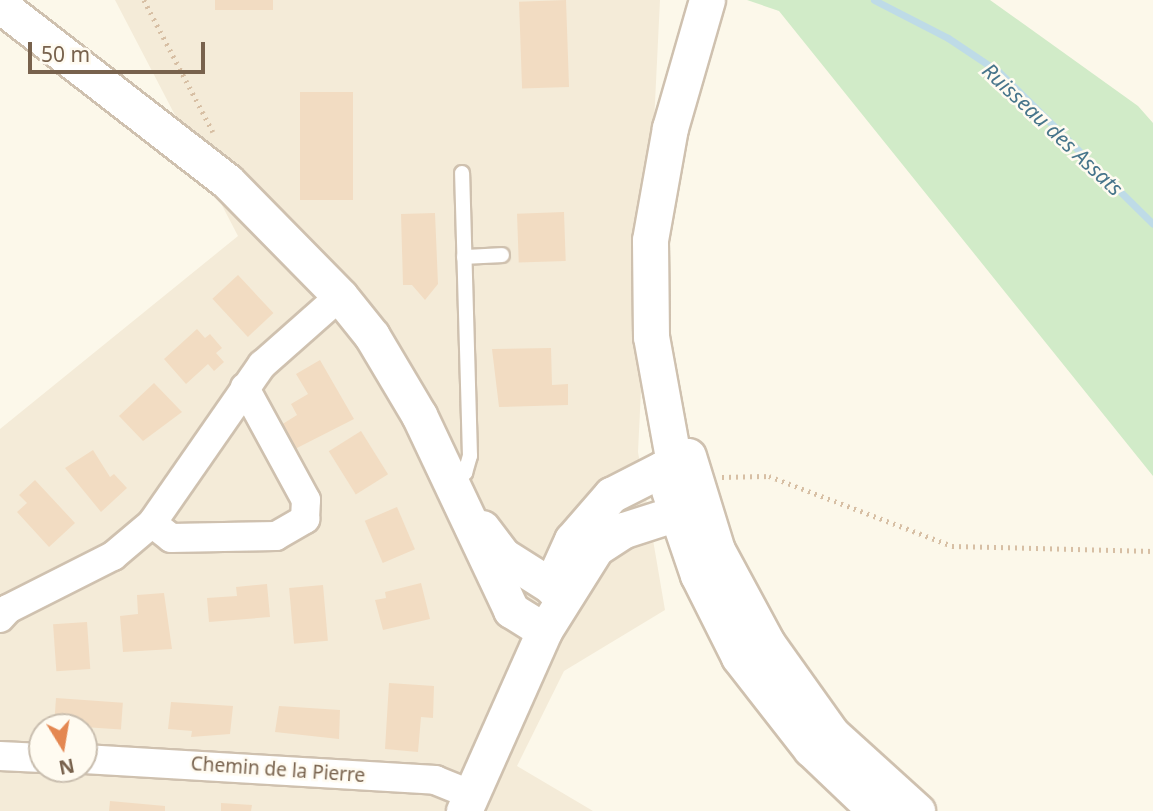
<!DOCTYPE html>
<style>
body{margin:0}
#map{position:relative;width:1153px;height:811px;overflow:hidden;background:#fcf8ea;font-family:"Noto Sans",sans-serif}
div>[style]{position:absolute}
.residential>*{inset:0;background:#f4ebd8}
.green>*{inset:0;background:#d1ebc8}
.stream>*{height:7px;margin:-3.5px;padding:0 3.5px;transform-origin:3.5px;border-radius:3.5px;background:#bedbe7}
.building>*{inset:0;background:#f2dcc2;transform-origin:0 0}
.path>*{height:4.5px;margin-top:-2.25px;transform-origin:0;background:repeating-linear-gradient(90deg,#d7bfa4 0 2px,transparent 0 7px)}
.roads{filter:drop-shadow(2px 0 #cfc1af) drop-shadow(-2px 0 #cfc1af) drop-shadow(0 2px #cfc1af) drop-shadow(0 -2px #cfc1af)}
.service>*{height:14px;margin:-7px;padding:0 7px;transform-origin:7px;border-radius:7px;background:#fff}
.minor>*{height:28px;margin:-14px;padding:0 14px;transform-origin:14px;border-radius:14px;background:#fff}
.tertiary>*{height:35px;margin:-17.5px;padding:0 17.5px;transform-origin:17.5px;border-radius:17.5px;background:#fff}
span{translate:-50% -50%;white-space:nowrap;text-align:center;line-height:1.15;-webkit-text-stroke:5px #fffbf1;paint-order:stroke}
.street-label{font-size:19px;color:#78624d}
.water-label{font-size:21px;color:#47758b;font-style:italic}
.north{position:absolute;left:28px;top:713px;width:70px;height:70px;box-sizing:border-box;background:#fffbf1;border:2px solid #c9beaf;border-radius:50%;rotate:169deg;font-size:19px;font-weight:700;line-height:28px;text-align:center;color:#78624d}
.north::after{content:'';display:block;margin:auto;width:24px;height:32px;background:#e48751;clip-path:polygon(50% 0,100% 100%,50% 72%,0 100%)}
.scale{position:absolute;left:28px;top:42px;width:177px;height:32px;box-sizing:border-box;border:4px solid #78624d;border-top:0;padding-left:9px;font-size:21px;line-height:24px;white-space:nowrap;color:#78624d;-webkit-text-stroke:5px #fffbf1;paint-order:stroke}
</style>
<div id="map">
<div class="residential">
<div style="clip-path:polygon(evenodd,115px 0,660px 0,638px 452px,665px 610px,564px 671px,517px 766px,593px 811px,0 811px,0 429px,238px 236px,115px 0,42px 727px,84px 727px,84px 769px,42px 769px,42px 727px)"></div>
</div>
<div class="green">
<div style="clip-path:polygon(747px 0,990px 0,1138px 106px,1153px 123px,1153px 476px,779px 11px)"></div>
</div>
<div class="stream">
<div style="left:874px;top:0;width:83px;rotate:27.2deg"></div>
<div style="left:948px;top:38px;width:61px;rotate:33.7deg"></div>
<div style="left:999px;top:72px;width:216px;rotate:44.6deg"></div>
</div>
<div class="building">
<div style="left:215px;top:0;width:58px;height:10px"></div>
<div style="left:566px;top:0;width:87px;height:47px;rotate:88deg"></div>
<div style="left:300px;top:92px;width:53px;height:108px"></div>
<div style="left:564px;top:212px;width:49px;height:47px;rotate:88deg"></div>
<div style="clip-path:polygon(435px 213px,438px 284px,425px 300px,412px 285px,403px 285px,401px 214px)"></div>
<div style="left:238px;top:275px;width:52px;height:35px;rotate:47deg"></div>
<div style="clip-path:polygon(197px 329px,205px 338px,210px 334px,222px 348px,216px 353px,224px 362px,214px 371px,208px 364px,186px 384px,164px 359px)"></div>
<div style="clip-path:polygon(551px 348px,552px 385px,568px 384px,568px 405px,499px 407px,492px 349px)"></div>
<div style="clip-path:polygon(320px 360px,354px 419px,295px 449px,281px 425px,297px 415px,291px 404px,308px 394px,296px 374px)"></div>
<div style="clip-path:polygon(154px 383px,182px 412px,143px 441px,119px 416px)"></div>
<div style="left:361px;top:431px;width:51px;height:38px;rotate:58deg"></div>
<div style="clip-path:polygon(93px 450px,110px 477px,114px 474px,127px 488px,101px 512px,65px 468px)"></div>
<div style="clip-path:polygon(35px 480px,75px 523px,49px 547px,17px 512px,27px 503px,19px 495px)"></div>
<div style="left:397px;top:507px;width:46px;height:35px;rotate:67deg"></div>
<div style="clip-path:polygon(421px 583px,430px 619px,383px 630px,375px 600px,386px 598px,385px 592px)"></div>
<div style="clip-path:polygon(267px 584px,270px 617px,209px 622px,207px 598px,237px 596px,236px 587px)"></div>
<div style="left:323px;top:585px;width:56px;height:34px;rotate:85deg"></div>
<div style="clip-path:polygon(164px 593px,172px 649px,123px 652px,120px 616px,138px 614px,137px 595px)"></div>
<div style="left:87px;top:622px;width:47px;height:34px;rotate:86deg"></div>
<div style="clip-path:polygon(389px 683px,434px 686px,433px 718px,421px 717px,418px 752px,385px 749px)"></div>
<div style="left:56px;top:698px;width:67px;height:27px;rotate:4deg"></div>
<div style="clip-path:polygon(171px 702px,233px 706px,230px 734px,191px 737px,192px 731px,168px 729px)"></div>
<div style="clip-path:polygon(279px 706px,340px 710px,339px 739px,275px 732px)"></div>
<div style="clip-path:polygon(110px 801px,165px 806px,165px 811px,109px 811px)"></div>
<div style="clip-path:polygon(221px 803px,252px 805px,251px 811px,221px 811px)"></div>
</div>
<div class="path">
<div style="left:144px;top:0;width:149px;rotate:62.4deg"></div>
<div style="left:722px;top:477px;width:47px;rotate:-1.2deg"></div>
<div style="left:769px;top:476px;width:196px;rotate:20.9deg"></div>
<div style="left:952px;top:546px;width:201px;rotate:1.4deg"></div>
</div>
<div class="roads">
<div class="service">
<div style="left:464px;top:257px;width:38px;rotate:-3deg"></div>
<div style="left:453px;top:483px;width:16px;rotate:-40deg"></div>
<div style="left:465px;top:473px;width:18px;rotate:-74deg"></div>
<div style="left:470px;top:456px;width:283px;rotate:-91.6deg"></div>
</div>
<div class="minor">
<div style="left:152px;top:523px;width:24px;rotate:38deg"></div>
<div style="left:171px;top:538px;width:105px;rotate:-1.1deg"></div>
<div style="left:276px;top:536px;width:34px;rotate:-30deg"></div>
<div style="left:305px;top:519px;width:19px;rotate:-87deg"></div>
<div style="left:306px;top:500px;width:128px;rotate:-118.6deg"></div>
<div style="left:0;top:618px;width:12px;rotate:-48deg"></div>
<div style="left:8px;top:609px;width:118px;rotate:-26.8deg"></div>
<div style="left:113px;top:556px;width:51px;rotate:-40.2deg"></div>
<div style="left:152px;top:523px;width:193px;rotate:-55.2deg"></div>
<div style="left:262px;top:365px;width:104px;rotate:-41.5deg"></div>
<div style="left:0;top:756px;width:42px;rotate:2.7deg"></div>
<div style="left:84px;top:759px;width:352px;rotate:3.4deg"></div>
<div style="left:435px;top:780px;width:38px;rotate:22deg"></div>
</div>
<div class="tertiary">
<div style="left:0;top:5px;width:287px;rotate:37.8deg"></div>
<div style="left:227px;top:181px;width:161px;rotate:45.5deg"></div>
<div style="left:340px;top:296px;width:51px;rotate:51.3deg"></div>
<div style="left:372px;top:336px;width:92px;rotate:59.3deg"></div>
<div style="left:419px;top:415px;width:216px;rotate:64.7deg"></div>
<div style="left:511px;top:610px;width:39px;rotate:32deg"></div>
<div style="left:688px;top:456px;width:98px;rotate:72.9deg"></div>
<div style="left:717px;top:550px;width:106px;rotate:61.7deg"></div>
<div style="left:767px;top:643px;width:112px;rotate:54.5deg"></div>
<div style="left:832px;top:734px;width:115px;rotate:42.2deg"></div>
<div style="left:669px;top:490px;width:90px;rotate:71.2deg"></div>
<div style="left:698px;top:575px;width:92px;rotate:63.4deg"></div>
<div style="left:739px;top:657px;width:117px;rotate:52deg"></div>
<div style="left:811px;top:749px;width:90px;rotate:43.6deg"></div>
<div style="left:482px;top:528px;width:34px;rotate:53deg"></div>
<div style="left:502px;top:555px;width:58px;rotate:32.3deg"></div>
<div style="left:551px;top:586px;width:17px;rotate:50deg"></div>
<div style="left:551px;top:586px;width:51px;rotate:-65.5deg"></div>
<div style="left:572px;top:540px;width:60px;rotate:-49.1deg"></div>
<div style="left:611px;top:495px;width:57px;rotate:-27deg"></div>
<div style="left:662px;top:469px;width:15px;rotate:20deg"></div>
<div style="left:676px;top:474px;width:18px;rotate:63deg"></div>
<div style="left:464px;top:811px;width:197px;rotate:-66deg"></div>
<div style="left:544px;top:631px;width:98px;rotate:-57.9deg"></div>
<div style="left:596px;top:548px;width:33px;rotate:-33deg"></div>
<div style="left:624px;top:530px;width:56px;rotate:-17.8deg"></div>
<div style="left:677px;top:513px;width:39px;rotate:-91deg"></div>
<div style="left:676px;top:474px;width:139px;rotate:-100.3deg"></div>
<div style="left:651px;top:337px;width:97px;rotate:-90.6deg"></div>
<div style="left:650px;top:240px;width:114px;rotate:-79.9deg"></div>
<div style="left:670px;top:128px;width:133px;rotate:-73.9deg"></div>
</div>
</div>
<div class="street-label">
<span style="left:278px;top:770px;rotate:4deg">Chemin de la Pierre</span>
</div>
<div class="water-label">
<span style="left:1053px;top:129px;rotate:43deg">Ruisseau des Assats</span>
</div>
<div class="north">N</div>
<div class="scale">50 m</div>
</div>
